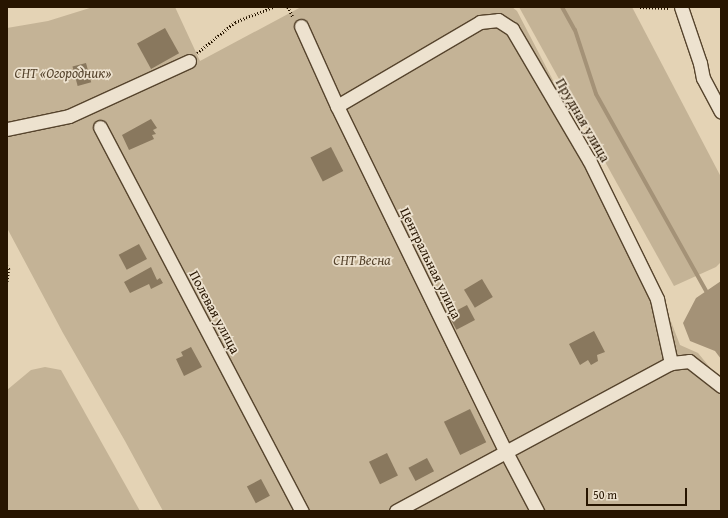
<!DOCTYPE html>
<meta charset="utf-8">
<style>
body{margin:0}
#map{position:relative;width:728px;height:518px;overflow:hidden;background:#e4d3b5;font-family:"Gentium Book Plus",serif}
div>[style]{position:absolute}
.green>*{inset:0;background:#c4b396}
.water>*{inset:0;background:#a49277}
.stream>*{height:4px;margin:-2px;padding:0 2px;transform-origin:2px;border-radius:2px;background:#a49277}
.building>*{inset:0;background:#89785e;transform-origin:0 0}
.path>*{height:2.5px;margin-top:-1.25px;transform-origin:0;background:repeating-linear-gradient(90deg,#271500 0 1px,transparent 0 3px)}
.roads{filter:drop-shadow(1px 0 #56442d) drop-shadow(-1px 0 #56442d) drop-shadow(0 1px #56442d) drop-shadow(0 -1px #56442d)}
.minor>*{height:13px;margin:-6.5px;padding:0 6.5px;transform-origin:6.5px;border-radius:6.5px;background:#ede2cf}
span{translate:-50% -50%;white-space:nowrap;text-align:center;line-height:1.15;-webkit-text-stroke:3.5px #ede2cf;paint-order:stroke}
.park-label{font-size:14px;color:#56442d;font-style:italic}
.street-label{font-size:14px;color:#271500}
.frame{position:absolute;inset:0;border:8px solid #271500;pointer-events:none}
.scale{position:absolute;left:586px;top:488px;width:101px;height:18px;box-sizing:border-box;border:2px solid #271500;border-top:0;padding-left:5px;font-size:12px;line-height:14px;white-space:nowrap;color:#271500;-webkit-text-stroke:3px #ede2cf;paint-order:stroke}
</style>
<div id="map">
<div class="green">
<div style="clip-path:polygon(93px 7px,175px 7px,200px 61px,301px 7px,512px 7px,517px 11px,650px 267px,680px 345px,698px 353px,721px 381px,721px 511px,163px 511px,125px 441px,63px 333px,7px 228px,7px 28px,48px 21px)"></div>
<div style="clip-path:polygon(519px 7px,632px 7px,721px 177px,721px 262px,716px 267px,674px 286px)"></div>
<div style="clip-path:polygon(45px 367px,61px 370px,140px 511px,7px 511px,7px 390px,31px 370px)"></div>
</div>
<div class="water">
<div style="clip-path:polygon(721px 281px,721px 359px,715px 351px,690px 341px,683px 323px,696px 298px)"></div>
</div>
<div class="stream">
<div style="left:562px;top:7px;width:26px;rotate:61deg"></div>
<div style="left:575px;top:30px;width:67px;rotate:71.8deg"></div>
<div style="left:596px;top:94px;width:226px;rotate:60.8deg"></div>
</div>
<div class="building">
<div style="left:165px;top:28px;width:29px;height:32px;rotate:61deg"></div>
<div style="left:86px;top:63px;width:20px;height:14px;rotate:75deg"></div>
<div style="clip-path:polygon(151px 119px,157px 128px,153px 130px,156px 134px,152px 135px,154px 139px,129px 150px,122px 135px)"></div>
<div style="left:331px;top:147px;width:27px;height:23px;rotate:63deg"></div>
<div style="left:139px;top:244px;width:17px;height:23px;rotate:62deg"></div>
<div style="clip-path:polygon(151px 267px,157px 280px,160px 278px,163px 283px,151px 289px,149px 284px,130px 293px,124px 282px)"></div>
<div style="left:482px;top:279px;width:21px;height:21px;rotate:59deg"></div>
<div style="left:467px;top:305px;width:17px;height:21px;rotate:62deg"></div>
<div style="clip-path:polygon(594px 331px,605px 352px,597px 355px,598px 361px,591px 365px,588px 360px,580px 365px,569px 344px)"></div>
<div style="clip-path:polygon(191px 347px,202px 367px,184px 376px,176px 359px,183px 356px,181px 352px)"></div>
<div style="left:470px;top:409px;width:37px;height:29px;rotate:64deg"></div>
<div style="left:387px;top:453px;width:25px;height:20px;rotate:64deg"></div>
<div style="left:427px;top:458px;width:15px;height:21px;rotate:62deg"></div>
<div style="left:261px;top:479px;width:19px;height:16px;rotate:62deg"></div>
</div>
<div class="path">
<div style="left:288px;top:7px;width:11px;rotate:63deg"></div>
<div style="left:640px;top:7px;width:29px;rotate:2deg"></div>
<div style="left:197px;top:53px;width:49px;rotate:-39.2deg"></div>
<div style="left:235px;top:22px;width:41px;rotate:-21.5deg"></div>
<div style="left:7px;top:266px;width:4px;rotate:56deg"></div>
<div style="left:9px;top:269px;width:14px;rotate:98deg"></div>
</div>
<div class="roads">
<div class="minor">
<div style="left:681px;top:7px;width:59px;rotate:71.3deg"></div>
<div style="left:700px;top:63px;width:15px;rotate:79deg"></div>
<div style="left:703px;top:78px;width:38px;rotate:62deg"></div>
<div style="left:301px;top:26px;width:88px;rotate:65.8deg"></div>
<div style="left:337px;top:106px;width:385px;rotate:64deg"></div>
<div style="left:506px;top:452px;width:67px;rotate:62.3deg"></div>
<div style="left:337px;top:106px;width:166px;rotate:-30.4deg"></div>
<div style="left:480px;top:22px;width:18px;rotate:-6deg"></div>
<div style="left:498px;top:20px;width:17px;rotate:33deg"></div>
<div style="left:512px;top:29px;width:152px;rotate:59.6deg"></div>
<div style="left:589px;top:160px;width:155px;rotate:63.9deg"></div>
<div style="left:657px;top:299px;width:66px;rotate:77.7deg"></div>
<div style="left:100px;top:127px;width:434px;rotate:62.3deg"></div>
<div style="left:7px;top:129px;width:63px;rotate:-11.8deg"></div>
<div style="left:69px;top:116px;width:132px;rotate:-24.6deg"></div>
<div style="left:396px;top:511px;width:312px;rotate:-28.3deg"></div>
<div style="left:671px;top:363px;width:18px;rotate:-6deg"></div>
<div style="left:689px;top:361px;width:41px;rotate:38deg"></div>
</div>
</div>
<div class="park-label">
<span style="left:63px;top:73px">СНТ «Огородник»</span>
<span style="left:362px;top:260px">СНТ Весна</span>
</div>
<div class="street-label">
<span style="left:583px;top:120px;rotate:60deg">Прудная улица</span>
<span style="left:431px;top:263px;rotate:64deg">Центральная улица</span>
<span style="left:215px;top:312px;rotate:62deg">Полевая улица</span>
</div>
<div class="frame"></div>
<div class="scale">50 m</div>
</div>
